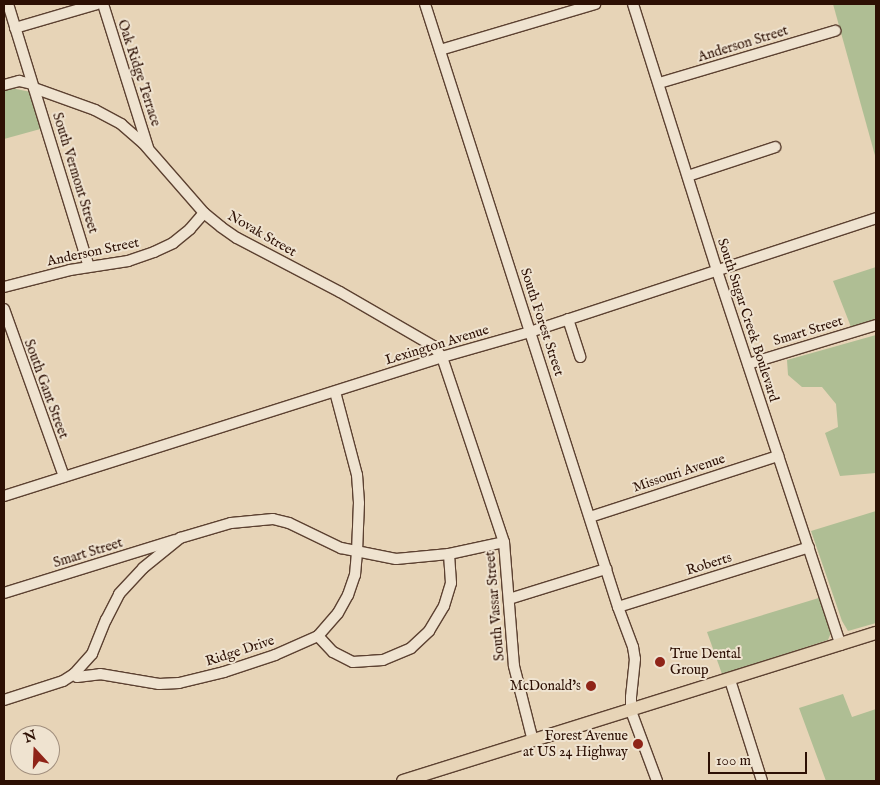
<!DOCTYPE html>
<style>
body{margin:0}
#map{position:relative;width:880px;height:785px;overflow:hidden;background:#e7d4b7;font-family:"IM FELL English",serif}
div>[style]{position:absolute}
.green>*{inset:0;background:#afbe94}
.roads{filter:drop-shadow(1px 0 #5c4131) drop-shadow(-1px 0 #5c4131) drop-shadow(0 1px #5c4131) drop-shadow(0 -1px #5c4131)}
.minor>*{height:10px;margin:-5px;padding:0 5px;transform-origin:5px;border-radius:5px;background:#efe3d0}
.major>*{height:12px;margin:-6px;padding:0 6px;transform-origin:6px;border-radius:6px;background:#e7d4b7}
.dots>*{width:14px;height:14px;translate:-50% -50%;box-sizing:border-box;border:2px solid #efe3d0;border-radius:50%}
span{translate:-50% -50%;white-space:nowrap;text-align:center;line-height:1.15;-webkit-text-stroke:4px #efe3d0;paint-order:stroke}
.street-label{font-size:14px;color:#2d1004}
.poi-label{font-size:14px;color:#2d1004}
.left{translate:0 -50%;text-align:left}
.right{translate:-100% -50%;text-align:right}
.frame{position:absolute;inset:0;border:5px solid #2d1004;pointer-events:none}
.north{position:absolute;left:10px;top:725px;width:50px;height:50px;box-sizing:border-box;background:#efe3d0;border:1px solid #a18f7e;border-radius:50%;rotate:340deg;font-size:14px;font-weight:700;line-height:20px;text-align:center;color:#2d1004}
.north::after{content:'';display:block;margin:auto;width:18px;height:22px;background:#8f2418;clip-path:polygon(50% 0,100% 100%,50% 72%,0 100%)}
.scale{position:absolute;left:708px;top:752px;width:99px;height:22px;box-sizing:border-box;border:2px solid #2d1004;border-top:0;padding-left:6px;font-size:15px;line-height:18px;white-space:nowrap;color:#2d1004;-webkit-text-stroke:4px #efe3d0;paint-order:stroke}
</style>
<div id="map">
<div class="green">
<div style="clip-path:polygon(833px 4px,876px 4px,876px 159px)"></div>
<div style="clip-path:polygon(11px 88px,31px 92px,44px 128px,4px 139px,4px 89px)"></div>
<div style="clip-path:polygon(876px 267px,876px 320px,851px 327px,833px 281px)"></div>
<div style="clip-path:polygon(876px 335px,876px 473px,840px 476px,825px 433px,838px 427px,836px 404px,822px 387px,802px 387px,788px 375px,787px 360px)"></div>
<div style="clip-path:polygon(876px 511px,876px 623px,848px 631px,842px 621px,811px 531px)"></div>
<div style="clip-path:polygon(822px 597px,830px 627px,830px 635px,828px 640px,722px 674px,707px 632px)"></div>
<div style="clip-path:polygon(843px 694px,852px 717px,876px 709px,876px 781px,826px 781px,799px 708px)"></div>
</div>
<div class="roads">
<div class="minor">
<div style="left:8px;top:4px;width:275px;rotate:72.9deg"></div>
<div style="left:103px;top:4px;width:151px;rotate:72.6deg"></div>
<div style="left:425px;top:4px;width:633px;rotate:72.25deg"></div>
<div style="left:618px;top:607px;width:43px;rotate:69.4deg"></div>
<div style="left:633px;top:647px;width:12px;rotate:81deg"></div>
<div style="left:635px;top:659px;width:38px;rotate:96deg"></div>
<div style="left:631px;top:697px;width:14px;rotate:90deg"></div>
<div style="left:631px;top:711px;width:75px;rotate:69.6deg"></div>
<div style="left:633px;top:4px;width:280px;rotate:72.5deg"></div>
<div style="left:717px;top:271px;width:394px;rotate:71.7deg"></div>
<div style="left:15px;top:28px;width:85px;rotate:-16.3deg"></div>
<div style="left:440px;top:50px;width:162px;rotate:-16.5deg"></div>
<div style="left:659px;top:83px;width:184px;rotate:-16.5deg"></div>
<div style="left:4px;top:85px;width:16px;rotate:-15deg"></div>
<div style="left:19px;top:81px;width:13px;rotate:13deg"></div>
<div style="left:34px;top:88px;width:65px;rotate:19.8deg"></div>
<div style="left:95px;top:110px;width:30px;rotate:28deg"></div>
<div style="left:121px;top:124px;width:29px;rotate:41deg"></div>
<div style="left:143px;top:143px;width:93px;rotate:48.9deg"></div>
<div style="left:204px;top:213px;width:22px;rotate:39deg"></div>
<div style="left:221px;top:227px;width:19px;rotate:35deg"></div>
<div style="left:237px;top:238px;width:116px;rotate:27.7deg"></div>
<div style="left:340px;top:292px;width:108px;rotate:30.1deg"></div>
<div style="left:433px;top:346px;width:14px;rotate:51deg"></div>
<div style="left:442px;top:357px;width:195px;rotate:71.5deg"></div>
<div style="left:504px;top:542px;width:124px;rotate:85.4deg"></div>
<div style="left:514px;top:666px;width:77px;rotate:75.8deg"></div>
<div style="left:688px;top:176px;width:92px;rotate:-18.4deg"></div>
<div style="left:4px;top:287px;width:68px;rotate:-14.4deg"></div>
<div style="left:70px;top:270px;width:59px;rotate:-8.8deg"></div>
<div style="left:128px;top:261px;width:28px;rotate:-19deg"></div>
<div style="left:154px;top:252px;width:21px;rotate:-25deg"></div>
<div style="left:173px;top:243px;width:22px;rotate:-39deg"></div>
<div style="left:190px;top:229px;width:21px;rotate:-49deg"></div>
<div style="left:4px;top:309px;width:178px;rotate:70.3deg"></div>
<div style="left:568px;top:319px;width:40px;rotate:72deg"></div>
<div style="left:748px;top:364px;width:134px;rotate:-16.9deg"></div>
<div style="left:4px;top:496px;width:460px;rotate:-17.6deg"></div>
<div style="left:442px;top:357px;width:91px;rotate:-15.9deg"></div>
<div style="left:530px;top:332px;width:364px;rotate:-18.2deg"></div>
<div style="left:590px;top:517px;width:198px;rotate:-18deg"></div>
<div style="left:4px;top:593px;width:179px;rotate:-17.2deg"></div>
<div style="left:509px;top:599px;width:102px;rotate:-17.2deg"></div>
<div style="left:618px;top:607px;width:200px;rotate:-17.4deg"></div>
<div style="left:318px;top:636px;width:22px;rotate:47deg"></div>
<div style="left:333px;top:652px;width:22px;rotate:27deg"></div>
<div style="left:353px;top:662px;width:30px;rotate:-4deg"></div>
<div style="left:383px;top:660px;width:30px;rotate:-23deg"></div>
<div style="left:411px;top:648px;width:25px;rotate:-43deg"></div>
<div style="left:429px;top:631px;width:29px;rotate:-59deg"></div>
<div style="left:444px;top:606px;width:24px;rotate:-73deg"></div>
<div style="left:451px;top:583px;width:29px;rotate:-94deg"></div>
<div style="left:74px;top:674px;width:4px;rotate:45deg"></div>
<div style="left:77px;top:677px;width:23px;rotate:-7deg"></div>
<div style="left:100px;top:674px;width:60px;rotate:9.6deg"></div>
<div style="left:159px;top:684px;width:20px;rotate:-3deg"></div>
<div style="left:179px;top:683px;width:46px;rotate:-13.7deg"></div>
<div style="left:224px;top:672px;width:54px;rotate:-18.4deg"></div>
<div style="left:275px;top:655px;width:47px;rotate:-23.8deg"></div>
<div style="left:318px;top:636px;width:30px;rotate:-49deg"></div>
<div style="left:338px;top:613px;width:21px;rotate:-61deg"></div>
<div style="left:348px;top:595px;width:21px;rotate:-71deg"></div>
<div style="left:355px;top:575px;width:23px;rotate:-85deg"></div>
<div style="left:357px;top:552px;width:49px;rotate:-87.7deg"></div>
<div style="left:359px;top:503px;width:28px;rotate:-94deg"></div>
<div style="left:357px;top:475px;width:86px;rotate:-104.8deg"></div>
<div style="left:730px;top:680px;width:106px;rotate:72.4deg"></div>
<div style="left:4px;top:700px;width:62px;rotate:-17.9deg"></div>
<div style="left:63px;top:681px;width:13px;rotate:-32deg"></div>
<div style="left:74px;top:674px;width:27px;rotate:-48deg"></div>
<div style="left:92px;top:654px;width:37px;rotate:-68deg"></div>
<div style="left:106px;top:620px;width:29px;rotate:-63deg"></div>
<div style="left:119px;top:594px;width:35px;rotate:-47deg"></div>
<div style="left:143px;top:568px;width:48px;rotate:-39deg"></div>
<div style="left:180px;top:538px;width:53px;rotate:-16.4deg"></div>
<div style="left:231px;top:523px;width:42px;rotate:-5.4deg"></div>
<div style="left:273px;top:519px;width:16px;rotate:14deg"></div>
<div style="left:289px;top:523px;width:58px;rotate:25.7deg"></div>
<div style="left:341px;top:548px;width:56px;rotate:11.3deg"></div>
<div style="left:396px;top:559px;width:53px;rotate:-5.4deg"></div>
<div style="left:449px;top:554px;width:56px;rotate:-12.3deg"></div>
</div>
<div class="major">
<div style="left:403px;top:781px;width:496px;rotate:-17.4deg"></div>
</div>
</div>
<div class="dots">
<div style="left:660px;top:662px;background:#8f2418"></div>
<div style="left:591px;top:686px;background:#8f2418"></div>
<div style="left:638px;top:744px;background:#8f2418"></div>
</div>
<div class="street-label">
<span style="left:743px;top:44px;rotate:-17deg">Anderson Street</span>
<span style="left:139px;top:73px;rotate:72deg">Oak Ridge Terrace</span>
<span style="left:75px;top:173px;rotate:73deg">South Vermont Street</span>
<span style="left:262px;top:234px;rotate:30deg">Novak Street</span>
<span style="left:93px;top:252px;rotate:-12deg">Anderson Street</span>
<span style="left:748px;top:320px;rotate:72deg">South Sugar Creek Boulevard</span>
<span style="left:542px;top:322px;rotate:72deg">South Forest Street</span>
<span style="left:808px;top:331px;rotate:-17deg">Smart Street</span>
<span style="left:437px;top:345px;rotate:-17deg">Lexington Avenue</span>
<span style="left:46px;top:389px;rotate:70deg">South Gant Street</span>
<span style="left:679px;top:473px;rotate:-18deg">Missouri Avenue</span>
<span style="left:88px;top:553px;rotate:-17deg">Smart Street</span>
<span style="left:709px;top:564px;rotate:-17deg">Roberts</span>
<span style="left:495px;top:606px;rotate:-95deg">South Vassar Street</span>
<span style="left:240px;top:651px;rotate:-18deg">Ridge Drive</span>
</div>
<div class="poi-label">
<span class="left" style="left:670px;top:662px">True Dental<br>Group</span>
<span class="right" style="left:581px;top:686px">McDonald's</span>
<span class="right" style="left:628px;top:744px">Forest Avenue<br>at US 24 Highway</span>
</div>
<div class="frame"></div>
<div class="north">N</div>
<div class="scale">100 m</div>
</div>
